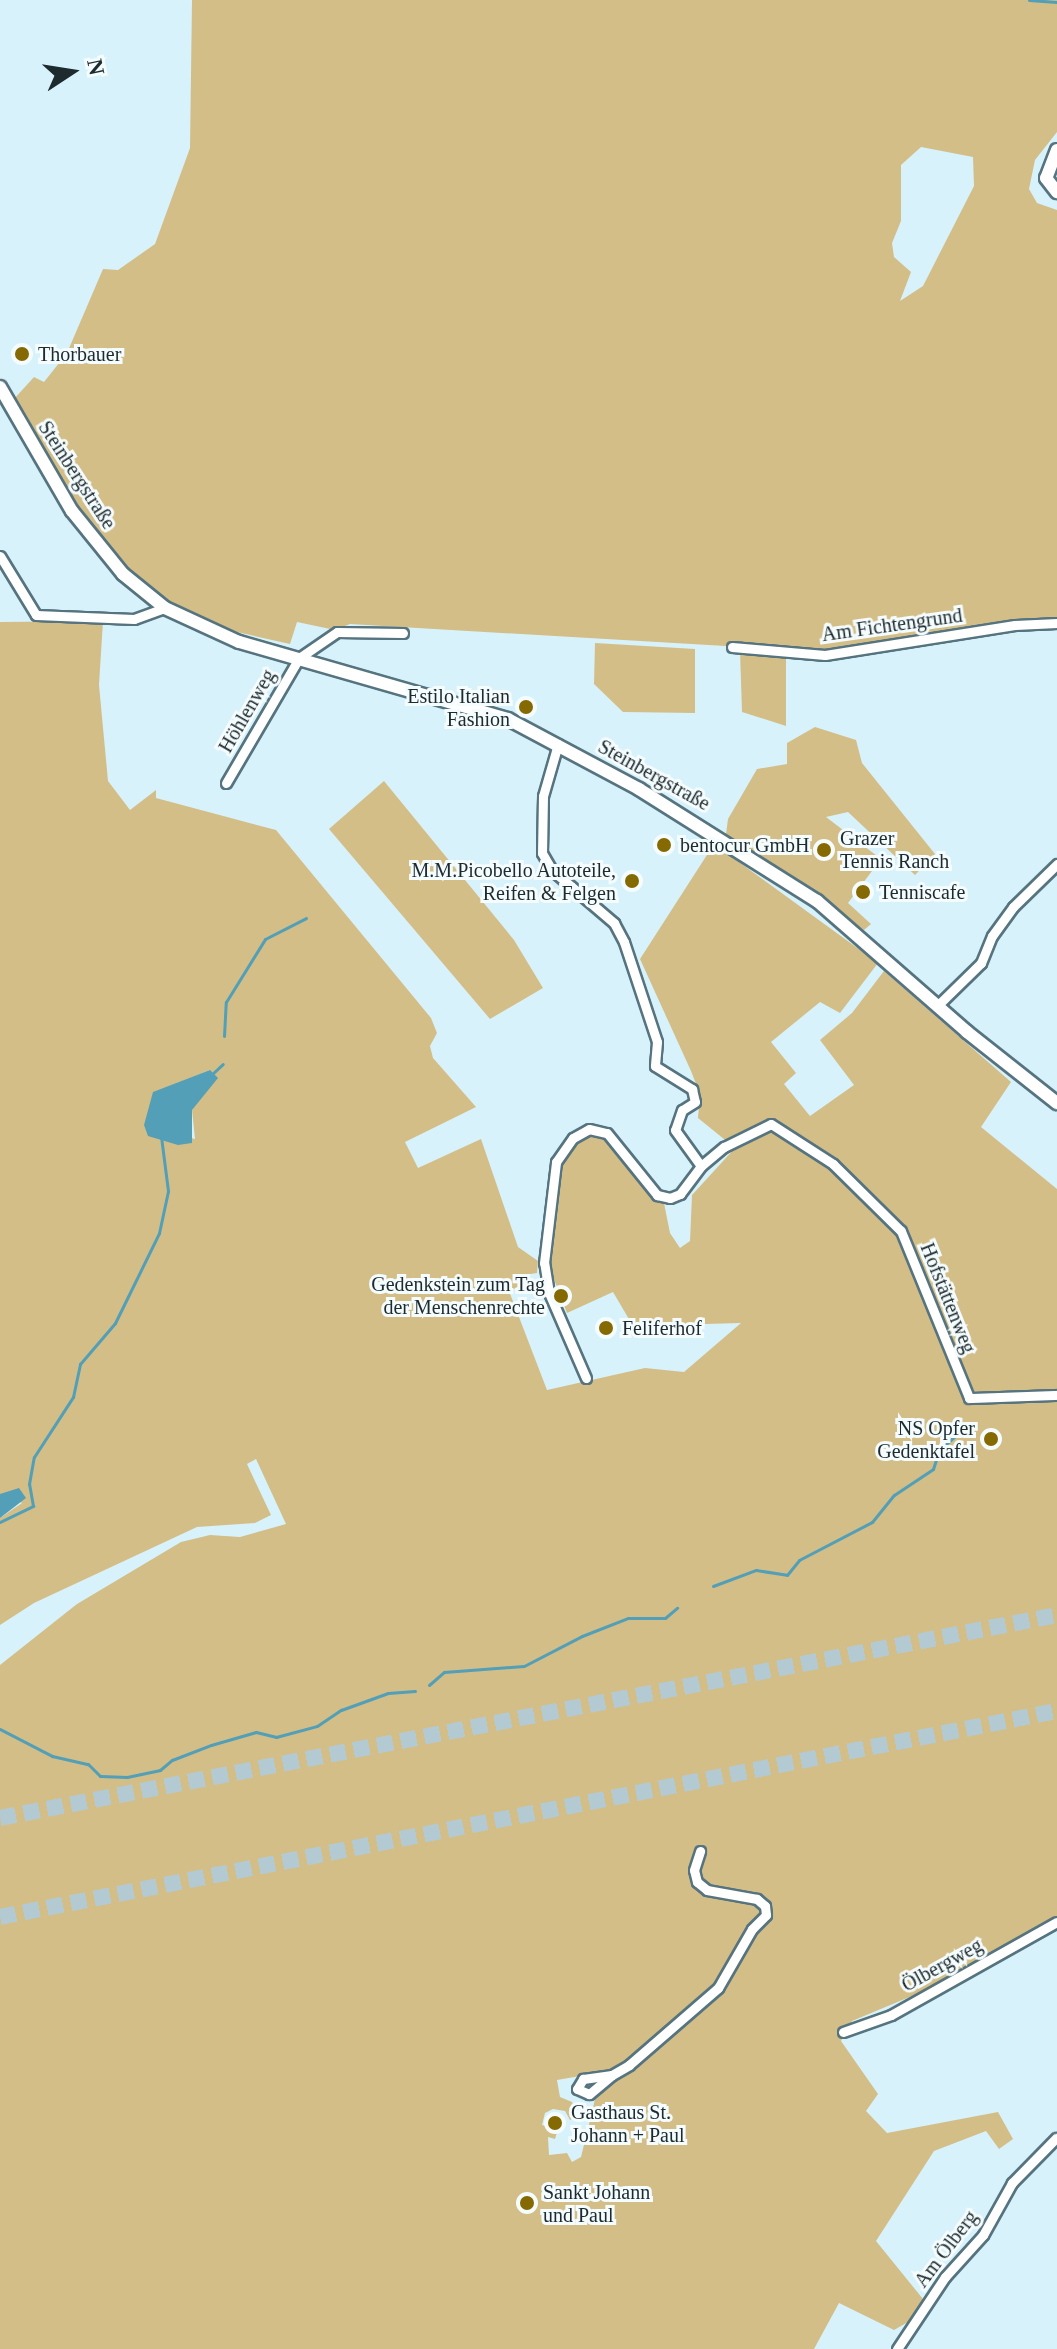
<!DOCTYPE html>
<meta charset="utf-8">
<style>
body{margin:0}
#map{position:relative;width:1057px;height:2349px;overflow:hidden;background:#d8f2fc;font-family:"Times New Roman",serif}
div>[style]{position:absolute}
.green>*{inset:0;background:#d3be87}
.water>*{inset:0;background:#529fb7}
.stream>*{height:3px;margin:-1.5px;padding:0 1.5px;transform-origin:1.5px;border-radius:1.5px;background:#529fb7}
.highway-tunnel>*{height:16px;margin-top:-8px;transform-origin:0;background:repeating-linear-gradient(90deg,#b3cad3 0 16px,transparent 0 24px)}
.roads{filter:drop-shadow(2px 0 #56747f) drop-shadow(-2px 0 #56747f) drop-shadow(0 2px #56747f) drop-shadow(0 -2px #56747f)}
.street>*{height:9px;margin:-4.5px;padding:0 4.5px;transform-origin:4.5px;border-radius:4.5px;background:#fff}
.secondary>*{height:12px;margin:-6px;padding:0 6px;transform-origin:6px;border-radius:6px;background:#fff}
.dots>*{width:22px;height:22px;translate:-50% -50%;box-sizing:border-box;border:4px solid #f5fcfe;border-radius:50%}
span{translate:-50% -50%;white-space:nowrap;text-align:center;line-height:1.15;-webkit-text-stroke:6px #f5fcfe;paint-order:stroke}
.poi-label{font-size:20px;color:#1d2a2e}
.left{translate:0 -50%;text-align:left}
.right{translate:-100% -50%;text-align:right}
.street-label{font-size:20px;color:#1d2a2e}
.north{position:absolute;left:32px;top:32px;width:80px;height:80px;-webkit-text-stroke:6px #f5fcfe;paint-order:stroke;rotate:78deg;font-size:22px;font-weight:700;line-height:32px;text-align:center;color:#1d2a2e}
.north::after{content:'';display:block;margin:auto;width:28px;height:36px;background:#1d2a2e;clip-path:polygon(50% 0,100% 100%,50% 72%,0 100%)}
</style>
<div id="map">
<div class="green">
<div style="clip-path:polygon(evenodd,192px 0,1057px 0,1057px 132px,1035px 160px,1029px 189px,1037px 203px,1057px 210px,1057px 620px,827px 652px,350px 624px,335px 630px,297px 622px,290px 644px,219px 628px,165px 599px,135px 576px,83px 514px,14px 399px,34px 377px,44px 382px,67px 353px,103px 269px,118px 270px,155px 244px,190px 148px,192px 0,921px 147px,973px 157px,974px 186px,923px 286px,900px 301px,911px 272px,894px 257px,892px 243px,901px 221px,901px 165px,921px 147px)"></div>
<div style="clip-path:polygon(evenodd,103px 621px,99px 685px,108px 781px,130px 810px,156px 790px,156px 798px,276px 830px,431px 1018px,437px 1033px,430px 1046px,433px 1058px,476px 1107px,405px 1142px,418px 1168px,481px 1139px,518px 1247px,538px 1261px,537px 1273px,518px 1276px,520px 1286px,509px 1291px,547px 1390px,645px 1368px,684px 1372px,741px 1323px,633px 1326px,613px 1292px,567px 1313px,550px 1269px,561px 1163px,576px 1142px,591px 1135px,605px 1137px,624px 1155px,651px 1198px,664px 1203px,670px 1233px,680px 1248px,690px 1241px,692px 1195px,735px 1148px,698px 1118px,700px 1094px,691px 1071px,640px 959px,714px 844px,878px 963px,840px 1013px,820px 1002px,771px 1042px,796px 1073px,784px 1084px,810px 1116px,854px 1085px,820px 1040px,852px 1013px,884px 971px,1011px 1082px,981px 1127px,1057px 1189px,1057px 1919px,931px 1988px,852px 2021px,841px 2041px,878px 2094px,866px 2111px,887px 2133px,998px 2112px,1013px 2139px,999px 2149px,986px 2131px,934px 2151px,876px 2241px,923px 2299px,915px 2318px,894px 2330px,839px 2303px,814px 2349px,0 2349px,0 1665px,77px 1604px,181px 1542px,210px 1535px,240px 1537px,286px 1524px,256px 1459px,247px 1464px,271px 1515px,255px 1523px,197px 1527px,34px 1603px,0 1625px,0 1518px,22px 1503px,0 1494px,0 622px,103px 621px,210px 1070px,192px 1110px,195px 1139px,144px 1125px,170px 1086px,210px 1070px,103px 621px,586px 2075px,597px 2091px,581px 2157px,572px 2162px,567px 2153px,549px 2155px,548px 2137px,555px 2139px,558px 2129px,542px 2125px,545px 2113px,553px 2109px,565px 2111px,570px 2120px,577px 2117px,572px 2102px,560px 2097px,557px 2080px,586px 2075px)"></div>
<div style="clip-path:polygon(595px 643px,695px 649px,695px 713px,623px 712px,594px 684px)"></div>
<div style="clip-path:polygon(740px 651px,786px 654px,786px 726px,742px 712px)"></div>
<div style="clip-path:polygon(815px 727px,856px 740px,862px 763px,935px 854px,915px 875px,848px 812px,826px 817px,881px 859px,848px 903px,871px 924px,864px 930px,726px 834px,728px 819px,757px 769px,787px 764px,787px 743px)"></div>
<div style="clip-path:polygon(384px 781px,514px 940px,543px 988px,490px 1019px,329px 829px)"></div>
</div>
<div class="water">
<div style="clip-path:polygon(210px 1070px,218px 1078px,192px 1110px,192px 1143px,178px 1145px,148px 1136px,144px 1125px,153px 1092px)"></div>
<div style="clip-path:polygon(19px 1488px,26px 1498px,0 1518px,0 1494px)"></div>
</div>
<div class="stream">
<div style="left:1029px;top:0;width:28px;rotate:4deg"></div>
<div style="left:224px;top:1036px;width:34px;rotate:-87deg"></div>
<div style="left:226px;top:1002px;width:74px;rotate:-58.2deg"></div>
<div style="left:265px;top:939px;width:46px;rotate:-27.1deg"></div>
<div style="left:211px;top:1075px;width:16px;rotate:-43deg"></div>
<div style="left:0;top:1522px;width:37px;rotate:-26deg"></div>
<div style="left:33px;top:1506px;width:22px;rotate:-100deg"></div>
<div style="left:29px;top:1484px;width:27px;rotate:-80deg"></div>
<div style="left:34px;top:1457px;width:72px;rotate:-57deg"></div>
<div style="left:73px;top:1397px;width:34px;rotate:-78deg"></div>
<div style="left:80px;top:1364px;width:54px;rotate:-49.5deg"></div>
<div style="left:115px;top:1323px;width:100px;rotate:-63.9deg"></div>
<div style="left:159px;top:1233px;width:43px;rotate:-77.9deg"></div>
<div style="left:168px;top:1191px;width:55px;rotate:-97.3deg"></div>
<div style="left:713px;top:1586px;width:46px;rotate:-20.4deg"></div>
<div style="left:756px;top:1570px;width:31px;rotate:9deg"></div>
<div style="left:787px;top:1575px;width:19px;rotate:-51deg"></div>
<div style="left:799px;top:1560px;width:82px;rotate:-27.5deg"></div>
<div style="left:872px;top:1522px;width:35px;rotate:-51deg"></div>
<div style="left:894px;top:1495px;width:47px;rotate:-33.7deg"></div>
<div style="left:933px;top:1469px;width:20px;rotate:-72deg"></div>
<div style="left:939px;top:1450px;width:20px;rotate:-41deg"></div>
<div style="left:429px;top:1685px;width:20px;rotate:-41deg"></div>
<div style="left:444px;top:1672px;width:80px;rotate:-4.3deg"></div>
<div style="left:524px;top:1666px;width:65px;rotate:-27.3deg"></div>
<div style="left:582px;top:1636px;width:49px;rotate:-21.4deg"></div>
<div style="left:628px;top:1618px;width:37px"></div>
<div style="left:665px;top:1618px;width:16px;rotate:-40deg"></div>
<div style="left:0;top:1729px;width:59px;rotate:27.4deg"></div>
<div style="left:52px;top:1756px;width:37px;rotate:13deg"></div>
<div style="left:88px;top:1764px;width:17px;rotate:45deg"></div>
<div style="left:100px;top:1776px;width:27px;rotate:2deg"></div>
<div style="left:127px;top:1777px;width:34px;rotate:-12deg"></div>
<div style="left:160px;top:1770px;width:16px;rotate:-40deg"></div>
<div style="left:172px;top:1760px;width:42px;rotate:-21deg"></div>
<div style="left:211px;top:1745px;width:47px;rotate:-16.1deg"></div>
<div style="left:256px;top:1732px;width:21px;rotate:14deg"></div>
<div style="left:276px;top:1737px;width:42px;rotate:-15deg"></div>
<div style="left:317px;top:1726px;width:29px;rotate:-34deg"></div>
<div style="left:341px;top:1710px;width:50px;rotate:-19.9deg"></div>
<div style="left:388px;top:1693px;width:27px;rotate:-4deg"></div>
</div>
<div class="highway-tunnel">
<div style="left:0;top:1818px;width:1076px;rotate:-10.87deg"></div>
<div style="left:0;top:1917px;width:1077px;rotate:-11.03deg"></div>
</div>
<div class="roads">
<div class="street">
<div style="left:0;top:556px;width:69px;rotate:58.6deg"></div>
<div style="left:36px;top:615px;width:98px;rotate:2.3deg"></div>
<div style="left:134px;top:619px;width:33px;rotate:-20deg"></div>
<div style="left:732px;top:647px;width:93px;rotate:4.9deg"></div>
<div style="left:825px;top:655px;width:192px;rotate:-9deg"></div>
<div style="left:1015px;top:625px;width:42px;rotate:-2.7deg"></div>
<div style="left:558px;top:744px;width:54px;rotate:106.1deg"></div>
<div style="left:543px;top:796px;width:57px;rotate:91deg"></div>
<div style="left:542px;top:853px;width:20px;rotate:60deg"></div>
<div style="left:552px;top:870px;width:82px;rotate:40.5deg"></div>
<div style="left:614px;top:923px;width:21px;rotate:62deg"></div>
<div style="left:624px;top:942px;width:105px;rotate:71.7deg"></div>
<div style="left:657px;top:1042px;width:24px;rotate:95deg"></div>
<div style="left:655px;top:1066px;width:44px;rotate:31.9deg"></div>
<div style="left:692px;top:1089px;width:13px;rotate:77deg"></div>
<div style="left:695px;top:1102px;width:15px;rotate:148deg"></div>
<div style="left:682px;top:1110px;width:21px;rotate:109deg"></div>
<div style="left:675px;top:1130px;width:44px;rotate:54.2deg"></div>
<div style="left:226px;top:783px;width:145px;rotate:-59.7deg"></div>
<div style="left:299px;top:658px;width:46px;rotate:-34.4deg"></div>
<div style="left:337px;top:632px;width:66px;rotate:0.9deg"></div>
<div style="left:938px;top:1005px;width:60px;rotate:-44.3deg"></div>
<div style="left:981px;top:963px;width:29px;rotate:-68deg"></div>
<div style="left:992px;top:936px;width:36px;rotate:-54deg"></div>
<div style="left:1013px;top:907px;width:62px;rotate:-44.3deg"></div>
<div style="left:586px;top:1378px;width:93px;rotate:-113.5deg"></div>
<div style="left:549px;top:1293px;width:30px;rotate:-99deg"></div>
<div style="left:544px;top:1263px;width:102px;rotate:-83.2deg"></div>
<div style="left:556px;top:1162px;width:29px;rotate:-55deg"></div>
<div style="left:573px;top:1138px;width:18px;rotate:-29deg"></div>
<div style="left:589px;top:1129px;width:18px;rotate:13deg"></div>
<div style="left:607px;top:1133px;width:80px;rotate:51.1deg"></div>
<div style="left:657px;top:1195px;width:13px;rotate:13deg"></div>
<div style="left:670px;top:1198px;width:11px;rotate:-22deg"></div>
<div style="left:680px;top:1194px;width:35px;rotate:-53deg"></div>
<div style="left:701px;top:1166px;width:30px;rotate:-40deg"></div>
<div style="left:724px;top:1147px;width:52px;rotate:-26.1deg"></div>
<div style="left:771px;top:1124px;width:74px;rotate:32.8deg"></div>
<div style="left:833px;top:1164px;width:95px;rotate:44.6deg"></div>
<div style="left:901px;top:1231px;width:180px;rotate:67.8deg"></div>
<div style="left:969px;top:1398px;width:88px;rotate:-2deg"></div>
<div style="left:843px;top:2032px;width:51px;rotate:-19.5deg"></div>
<div style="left:891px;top:2015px;width:190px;rotate:-29.3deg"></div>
<div style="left:612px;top:2075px;width:30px;rotate:140deg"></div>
<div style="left:589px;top:2094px;width:13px;rotate:-157deg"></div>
<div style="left:577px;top:2089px;width:12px;rotate:-59deg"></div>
<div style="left:583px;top:2079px;width:29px;rotate:-8deg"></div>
<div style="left:612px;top:2075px;width:20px;rotate:-30deg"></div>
<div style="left:629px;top:2065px;width:118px;rotate:-40.9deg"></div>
<div style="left:718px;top:1988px;width:68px;rotate:-60deg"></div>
<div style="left:752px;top:1929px;width:20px;rotate:-45deg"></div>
<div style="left:766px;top:1915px;width:9px;rotate:-96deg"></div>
<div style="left:765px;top:1906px;width:11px;rotate:-139deg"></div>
<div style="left:757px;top:1899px;width:51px;rotate:-169.8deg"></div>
<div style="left:707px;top:1890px;width:13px;rotate:-141deg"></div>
<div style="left:697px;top:1882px;width:12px;rotate:-104deg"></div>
<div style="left:694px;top:1870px;width:20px;rotate:-72deg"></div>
<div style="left:897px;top:2349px;width:87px;rotate:-56.3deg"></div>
<div style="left:945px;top:2277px;width:57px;rotate:-47.9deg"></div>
<div style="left:983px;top:2235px;width:60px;rotate:-60.9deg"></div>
<div style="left:1012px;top:2183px;width:63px;rotate:-45.6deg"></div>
</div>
<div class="secondary">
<div style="left:1057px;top:150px;width:30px;rotate:111deg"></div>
<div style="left:1046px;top:178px;width:18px;rotate:52deg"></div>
<div style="left:0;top:387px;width:143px;rotate:59.9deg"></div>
<div style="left:72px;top:511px;width:81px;rotate:51deg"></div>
<div style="left:123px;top:574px;width:54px;rotate:39deg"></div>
<div style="left:165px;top:608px;width:81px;rotate:24.7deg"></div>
<div style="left:239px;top:642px;width:280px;rotate:16deg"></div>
<div style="left:508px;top:719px;width:149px;rotate:28.1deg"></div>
<div style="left:639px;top:789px;width:210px;rotate:32.2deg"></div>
<div style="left:817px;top:901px;width:199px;rotate:41.1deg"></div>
<div style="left:967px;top:1032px;width:115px;rotate:38.3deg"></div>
</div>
</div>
<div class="dots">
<div style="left:22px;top:354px;background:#856903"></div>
<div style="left:526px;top:707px;background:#856903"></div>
<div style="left:664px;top:845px;background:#856903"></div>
<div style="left:824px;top:850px;background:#856903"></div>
<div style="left:632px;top:881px;background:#856903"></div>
<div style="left:863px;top:892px;background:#856903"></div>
<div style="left:561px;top:1296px;background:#856903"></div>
<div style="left:606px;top:1328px;background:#856903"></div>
<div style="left:991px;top:1439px;background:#856903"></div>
<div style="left:555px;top:2123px;background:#856903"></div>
<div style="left:527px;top:2203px;background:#856903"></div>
</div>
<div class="poi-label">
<span class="left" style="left:38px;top:354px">Thorbauer</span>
<span class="right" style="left:510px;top:708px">Estilo Italian<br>Fashion</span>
<span class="left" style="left:840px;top:850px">Grazer<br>Tennis Ranch</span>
<span class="left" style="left:680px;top:845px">bentocur GmbH</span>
<span class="right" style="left:616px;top:882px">M.M.Picobello Autoteile,<br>Reifen &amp; Felgen</span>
<span class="left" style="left:879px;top:892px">Tenniscafe</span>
<span class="right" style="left:545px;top:1296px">Gedenkstein zum Tag<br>der Menschenrechte</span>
<span class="left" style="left:622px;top:1328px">Feliferhof</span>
<span class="right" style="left:975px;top:1440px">NS Opfer<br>Gedenktafel</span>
<span class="left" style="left:571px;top:2124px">Gasthaus St.<br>Johann + Paul</span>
<span class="left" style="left:543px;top:2204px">Sankt Johann<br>und Paul</span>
</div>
<div class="street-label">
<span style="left:77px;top:475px;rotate:57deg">Steinbergstraße</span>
<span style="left:892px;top:625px;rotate:-8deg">Am Fichtengrund</span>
<span style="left:247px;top:711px;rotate:-60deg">Höhlenweg</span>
<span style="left:654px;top:775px;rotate:29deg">Steinbergstraße</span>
<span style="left:948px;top:1298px;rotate:68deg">Hofstättenweg</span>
<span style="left:942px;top:1965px;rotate:-29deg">Ölbergweg</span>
<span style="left:946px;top:2249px;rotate:-53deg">Am Ölberg</span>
</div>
<div class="north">N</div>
</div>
